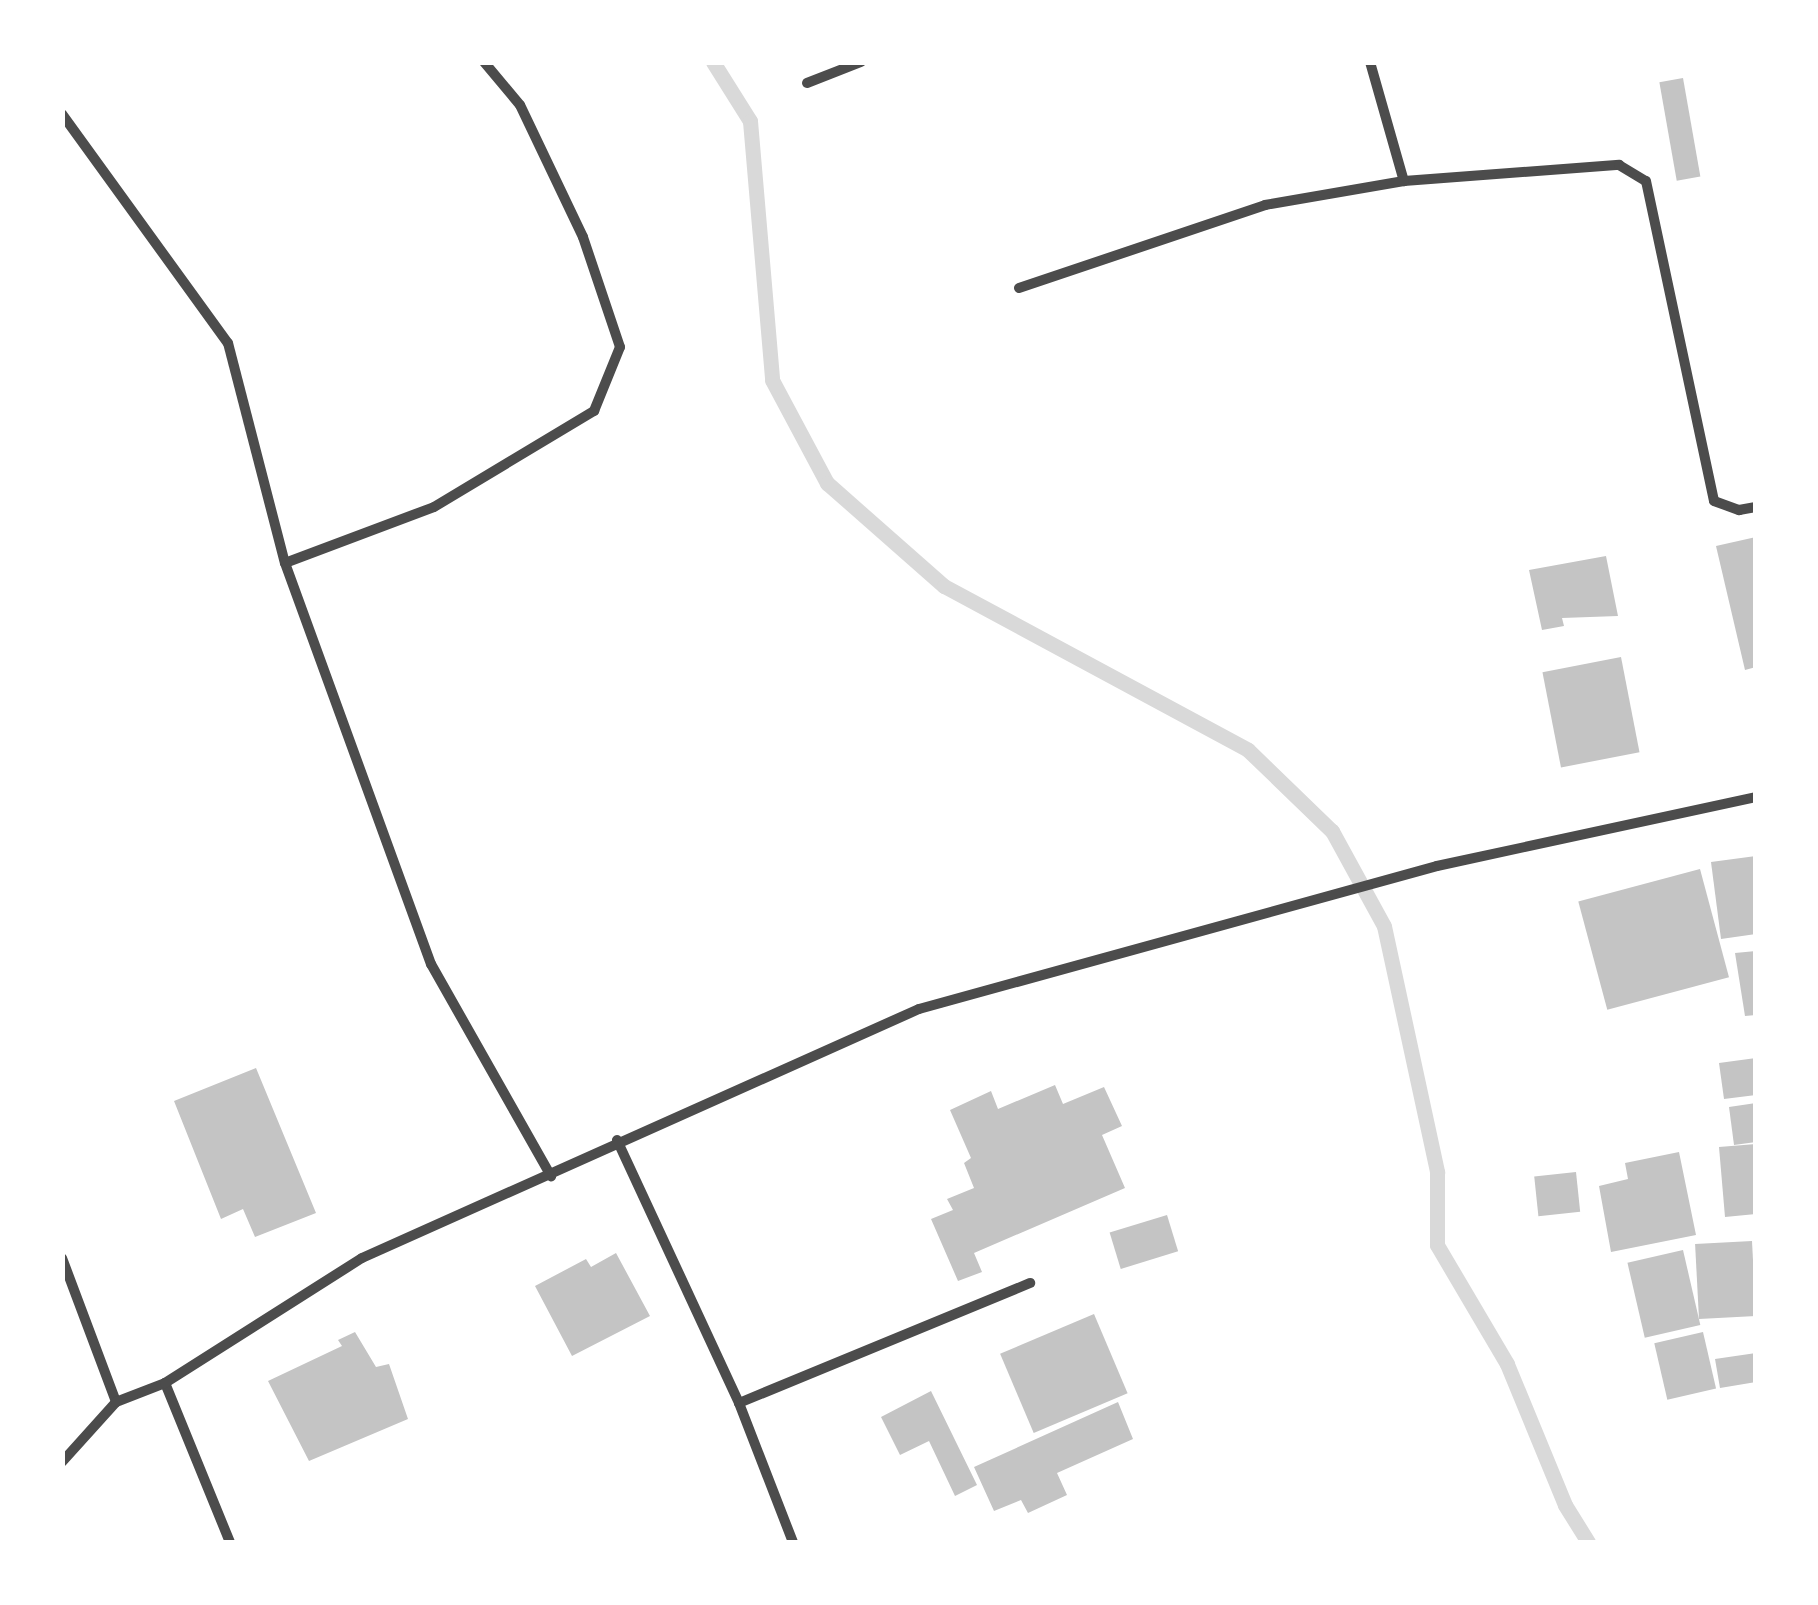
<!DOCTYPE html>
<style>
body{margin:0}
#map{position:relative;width:1818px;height:1605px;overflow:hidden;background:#fff;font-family:"Space Grotesk",sans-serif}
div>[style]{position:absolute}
.stream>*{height:15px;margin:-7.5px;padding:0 7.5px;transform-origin:7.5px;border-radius:7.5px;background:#d9d9d9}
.building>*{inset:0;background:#c4c4c4;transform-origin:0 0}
.minor>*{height:10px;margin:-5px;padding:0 5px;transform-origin:5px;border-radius:5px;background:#4c4c4c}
span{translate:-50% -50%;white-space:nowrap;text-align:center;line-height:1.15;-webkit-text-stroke:8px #fff;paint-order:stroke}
.frame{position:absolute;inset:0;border:65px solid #fff;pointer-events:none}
</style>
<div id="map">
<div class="stream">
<div style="left:713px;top:62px;width:70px;rotate:57.9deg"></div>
<div style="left:750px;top:121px;width:260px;rotate:85.1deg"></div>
<div style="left:772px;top:380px;width:117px;rotate:61.9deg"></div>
<div style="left:827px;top:483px;width:156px;rotate:41.4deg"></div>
<div style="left:944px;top:586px;width:345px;rotate:28.3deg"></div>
<div style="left:1248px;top:750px;width:117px;rotate:44deg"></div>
<div style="left:1332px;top:831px;width:108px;rotate:61.3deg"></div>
<div style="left:1384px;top:926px;width:252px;rotate:77.8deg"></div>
<div style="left:1437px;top:1172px;width:73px;rotate:90deg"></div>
<div style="left:1437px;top:1245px;width:138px;rotate:59.5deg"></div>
<div style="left:1507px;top:1364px;width:152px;rotate:67.6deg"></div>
<div style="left:1565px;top:1505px;width:44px;rotate:58.1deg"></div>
</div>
<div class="building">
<div style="left:1683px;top:78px;width:100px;height:24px;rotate:80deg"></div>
<div style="clip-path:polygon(1756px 537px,1756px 667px,1745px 670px,1716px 546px)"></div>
<div style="clip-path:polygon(1606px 556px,1618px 616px,1562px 618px,1564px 626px,1542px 630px,1529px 570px)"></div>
<div style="left:1621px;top:657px;width:97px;height:80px;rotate:79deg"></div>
<div style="clip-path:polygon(1756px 856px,1756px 934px,1721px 939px,1711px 862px)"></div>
<div style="left:1700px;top:869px;width:112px;height:126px;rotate:75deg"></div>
<div style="clip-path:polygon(1756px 951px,1756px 1015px,1745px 1016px,1735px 953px)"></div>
<div style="clip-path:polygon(1756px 1058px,1756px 1095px,1724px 1099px,1719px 1063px)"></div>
<div style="clip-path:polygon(256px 1068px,316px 1213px,255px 1237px,243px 1209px,221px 1219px,174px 1101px)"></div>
<div style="clip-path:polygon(1055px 1085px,1063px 1104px,1104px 1087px,1122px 1126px,1102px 1135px,1125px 1188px,974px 1253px,982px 1272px,958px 1281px,931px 1219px,953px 1210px,947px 1199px,974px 1188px,964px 1163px,971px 1158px,950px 1110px,991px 1091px,998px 1109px)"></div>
<div style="clip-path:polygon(1756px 1103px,1756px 1142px,1734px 1145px,1729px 1107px)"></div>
<div style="clip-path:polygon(1756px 1144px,1756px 1214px,1725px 1217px,1719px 1147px)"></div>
<div style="clip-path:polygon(1679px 1152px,1696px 1235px,1611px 1252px,1599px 1186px,1628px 1179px,1625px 1163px)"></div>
<div style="left:1576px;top:1172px;width:40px;height:42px;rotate:84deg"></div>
<div style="left:1167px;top:1215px;width:38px;height:60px;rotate:73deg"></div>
<div style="left:1752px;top:1241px;width:75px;height:57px;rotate:87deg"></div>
<div style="left:1683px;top:1250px;width:77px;height:57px;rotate:77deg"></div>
<div style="clip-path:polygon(616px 1253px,650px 1316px,572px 1356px,535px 1286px,586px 1259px,591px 1267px)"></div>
<div style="left:1094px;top:1314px;width:86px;height:102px;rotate:67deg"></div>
<div style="clip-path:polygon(355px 1332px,376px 1367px,389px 1364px,408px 1419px,309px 1461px,268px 1381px,342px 1346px,338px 1340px)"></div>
<div style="left:1703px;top:1332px;width:58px;height:50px;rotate:77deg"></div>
<div style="clip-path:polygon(1756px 1353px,1756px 1382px,1720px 1388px,1715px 1359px)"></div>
<div style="clip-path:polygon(931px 1391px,977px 1485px,955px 1496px,929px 1441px,900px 1455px,881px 1417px)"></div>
<div style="clip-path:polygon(1118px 1402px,1133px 1439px,1057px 1473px,1067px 1495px,1028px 1513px,1021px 1500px,994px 1511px,974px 1467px)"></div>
</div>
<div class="minor">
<div style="left:1370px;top:62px;width:124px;rotate:74.1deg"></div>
<div style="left:1404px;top:181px;width:216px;rotate:-4.3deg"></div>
<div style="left:1619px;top:165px;width:31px;rotate:31deg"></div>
<div style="left:1646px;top:181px;width:327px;rotate:78deg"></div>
<div style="left:1714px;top:501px;width:27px;rotate:20deg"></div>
<div style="left:1739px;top:510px;width:17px;rotate:-10deg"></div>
<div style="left:807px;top:83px;width:58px;rotate:-21.3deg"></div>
<div style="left:62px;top:114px;width:283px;rotate:54.1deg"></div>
<div style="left:228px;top:343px;width:227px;rotate:75.5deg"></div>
<div style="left:285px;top:563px;width:427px;rotate:70deg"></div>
<div style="left:431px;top:964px;width:244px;rotate:60.5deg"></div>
<div style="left:1019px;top:288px;width:260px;rotate:-18.6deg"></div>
<div style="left:1265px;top:205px;width:141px;rotate:-9.8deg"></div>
<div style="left:285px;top:563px;width:159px;rotate:-20.6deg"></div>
<div style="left:434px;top:507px;width:187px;rotate:-31deg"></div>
<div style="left:594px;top:411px;width:69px;rotate:-67.9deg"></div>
<div style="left:620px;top:347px;width:116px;rotate:-108.6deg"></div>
<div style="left:583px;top:237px;width:146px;rotate:-115.5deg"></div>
<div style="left:520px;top:105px;width:56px;rotate:-129.9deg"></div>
<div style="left:617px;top:1140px;width:290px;rotate:65.1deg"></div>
<div style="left:739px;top:1403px;width:149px;rotate:68.8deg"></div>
<div style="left:62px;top:1258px;width:154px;rotate:69.4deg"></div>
<div style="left:165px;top:1383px;width:172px;rotate:67.8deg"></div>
<div style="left:739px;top:1403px;width:315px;rotate:-22.4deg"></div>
<div style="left:62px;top:1462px;width:81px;rotate:-48deg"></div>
<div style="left:116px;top:1402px;width:53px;rotate:-21.2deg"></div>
<div style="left:165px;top:1383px;width:233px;rotate:-32.4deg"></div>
<div style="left:362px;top:1258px;width:610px;rotate:-24.09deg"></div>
<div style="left:919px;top:1009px;width:537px;rotate:-15.43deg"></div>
<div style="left:1437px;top:866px;width:326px;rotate:-12.2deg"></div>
</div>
<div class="frame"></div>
</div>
